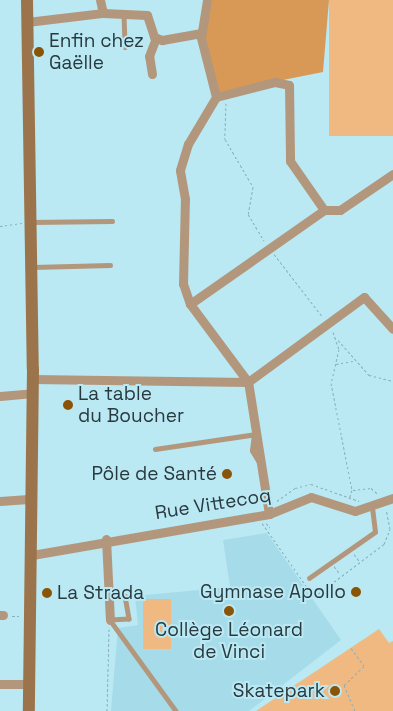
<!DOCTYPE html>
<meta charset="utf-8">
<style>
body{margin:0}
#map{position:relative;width:393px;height:711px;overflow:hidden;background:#bae8f3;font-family:"Space Grotesk",sans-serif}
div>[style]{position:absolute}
.built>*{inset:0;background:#a6dce9}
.green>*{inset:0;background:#efb981;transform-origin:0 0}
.forest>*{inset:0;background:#d89957}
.path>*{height:1px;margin-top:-0.5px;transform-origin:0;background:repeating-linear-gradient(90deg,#8aafb8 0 2.5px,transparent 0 5px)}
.lane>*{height:4.5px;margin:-2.25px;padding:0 2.25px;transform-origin:2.25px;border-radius:2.25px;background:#b3977c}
.street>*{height:9px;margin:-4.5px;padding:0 4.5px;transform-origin:4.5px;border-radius:4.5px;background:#b3977c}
.secondary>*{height:12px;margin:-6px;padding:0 6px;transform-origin:6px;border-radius:6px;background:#9c744b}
.dots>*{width:14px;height:14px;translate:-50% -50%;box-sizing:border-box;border:2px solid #bae8f3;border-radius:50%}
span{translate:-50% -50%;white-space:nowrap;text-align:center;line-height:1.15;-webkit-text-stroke:4px #bae8f3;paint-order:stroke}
.poi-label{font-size:19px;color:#283a3f}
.left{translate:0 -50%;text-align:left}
.right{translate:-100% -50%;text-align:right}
.street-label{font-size:19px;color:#283a3f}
</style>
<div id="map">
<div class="built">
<div style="clip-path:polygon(267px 533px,341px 640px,249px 711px,111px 711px,118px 628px,138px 625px,135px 596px,230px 587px,223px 540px)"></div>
</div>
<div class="green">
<div style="left:329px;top:0;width:64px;height:136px"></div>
<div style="left:143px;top:599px;width:28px;height:50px"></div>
<div style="clip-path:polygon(379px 629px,389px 643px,393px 641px,393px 711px,256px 711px)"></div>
</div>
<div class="forest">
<div style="clip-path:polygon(209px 0,329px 0,323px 72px,217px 93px,205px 36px)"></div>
</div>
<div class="path">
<div style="left:226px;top:103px;width:36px;rotate:92deg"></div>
<div style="left:225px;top:139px;width:56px;rotate:59.7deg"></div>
<div style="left:253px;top:187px;width:27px;rotate:100deg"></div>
<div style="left:248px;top:214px;width:31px;rotate:59deg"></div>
<div style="left:0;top:226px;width:22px;rotate:-8deg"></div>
<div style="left:274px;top:254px;width:78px;rotate:52.3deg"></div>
<div style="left:333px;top:332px;width:18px;rotate:71deg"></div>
<div style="left:339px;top:349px;width:35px;rotate:103deg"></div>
<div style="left:331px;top:383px;width:109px;rotate:78.9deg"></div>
<div style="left:352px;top:490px;width:9px;rotate:108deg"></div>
<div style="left:338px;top:340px;width:47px;rotate:48.5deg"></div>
<div style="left:369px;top:375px;width:25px;rotate:14deg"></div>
<div style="left:336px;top:364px;width:17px;rotate:-10deg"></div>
<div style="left:353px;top:490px;width:18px;rotate:-6deg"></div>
<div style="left:371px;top:488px;width:9px;rotate:41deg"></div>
<div style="left:277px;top:501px;width:22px;rotate:-36deg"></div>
<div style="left:295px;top:488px;width:16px;rotate:-14deg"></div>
<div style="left:311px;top:484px;width:51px;rotate:19.5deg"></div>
<div style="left:262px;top:523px;width:90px;rotate:54.9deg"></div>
<div style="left:314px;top:597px;width:88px;rotate:-37.1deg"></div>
<div style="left:384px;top:544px;width:16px;rotate:-68deg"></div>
<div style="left:390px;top:529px;width:20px;rotate:-101deg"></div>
<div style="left:266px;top:523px;width:6px;rotate:51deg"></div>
<div style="left:354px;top:554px;width:9px;rotate:54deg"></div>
<div style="left:334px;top:566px;width:9px;rotate:54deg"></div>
<div style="left:12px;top:616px;width:8px"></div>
<div style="left:351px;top:648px;width:22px;rotate:54deg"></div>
<div style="left:364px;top:666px;width:28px;rotate:136deg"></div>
<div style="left:344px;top:685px;width:28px;rotate:67deg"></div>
<div style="left:107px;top:711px;width:82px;rotate:-88.6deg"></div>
</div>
<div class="lane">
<div style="left:124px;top:15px;width:32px;rotate:88deg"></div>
<div style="left:31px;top:222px;width:81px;rotate:-0.7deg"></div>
<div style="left:33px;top:267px;width:77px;rotate:-1.5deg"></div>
<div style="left:155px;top:449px;width:102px;rotate:-8.4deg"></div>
<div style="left:309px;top:578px;width:80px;rotate:-34.9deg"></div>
<div style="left:375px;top:532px;width:24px;rotate:-97deg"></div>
<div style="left:109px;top:598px;width:16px;rotate:-7deg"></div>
<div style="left:125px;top:596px;width:23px;rotate:80deg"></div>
<div style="left:129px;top:619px;width:19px;rotate:177deg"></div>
<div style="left:110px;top:620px;width:112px;rotate:54deg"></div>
</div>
<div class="street">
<div style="left:207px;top:0;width:38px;rotate:99deg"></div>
<div style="left:201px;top:38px;width:61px;rotate:75.7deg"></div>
<div style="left:103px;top:13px;width:44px;rotate:2.6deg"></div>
<div style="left:147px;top:15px;width:23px;rotate:72deg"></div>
<div style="left:154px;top:37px;width:9px;rotate:21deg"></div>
<div style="left:162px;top:40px;width:40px;rotate:-10deg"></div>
<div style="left:27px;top:22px;width:77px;rotate:-6.8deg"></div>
<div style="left:103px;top:13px;width:13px;rotate:-103deg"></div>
<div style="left:152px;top:74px;width:18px;rotate:-99deg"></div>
<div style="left:149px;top:56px;width:19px;rotate:-69deg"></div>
<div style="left:190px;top:304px;width:164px;rotate:-35deg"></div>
<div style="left:324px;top:210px;width:16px"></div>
<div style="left:340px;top:210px;width:64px;rotate:-34.2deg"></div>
<div style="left:33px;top:379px;width:215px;rotate:0.8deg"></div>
<div style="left:248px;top:382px;width:144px;rotate:-36.2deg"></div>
<div style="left:364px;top:297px;width:43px;rotate:47.8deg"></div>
<div style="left:0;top:396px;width:33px;rotate:-5deg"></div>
<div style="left:256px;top:434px;width:16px;rotate:97deg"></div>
<div style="left:254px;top:450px;width:12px;rotate:59deg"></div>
<div style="left:0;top:501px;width:32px;rotate:-4deg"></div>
<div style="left:269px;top:514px;width:134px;rotate:-99deg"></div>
<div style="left:248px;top:382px;width:97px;rotate:-126.6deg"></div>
<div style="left:190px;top:304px;width:21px;rotate:-109deg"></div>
<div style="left:183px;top:284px;width:85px;rotate:-88.7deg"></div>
<div style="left:185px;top:199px;width:29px;rotate:-100deg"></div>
<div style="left:180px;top:170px;width:27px;rotate:-73deg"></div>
<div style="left:188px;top:144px;width:55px;rotate:-59.2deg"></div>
<div style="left:216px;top:97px;width:61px;rotate:-14.3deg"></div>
<div style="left:275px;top:82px;width:14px;rotate:12deg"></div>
<div style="left:289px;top:85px;width:76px;rotate:89.2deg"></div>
<div style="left:290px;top:161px;width:60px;rotate:55.2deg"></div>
<div style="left:106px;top:539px;width:81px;rotate:87.2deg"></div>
<div style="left:32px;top:555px;width:241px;rotate:-9.8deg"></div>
<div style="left:269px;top:514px;width:45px;rotate:-22deg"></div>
<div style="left:311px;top:497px;width:46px;rotate:17.7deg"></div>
<div style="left:355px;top:511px;width:40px;rotate:-18.9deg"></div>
<div style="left:0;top:615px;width:3px"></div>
<div style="left:0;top:684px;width:29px"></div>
</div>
<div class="secondary">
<div style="left:27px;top:0;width:369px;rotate:89.1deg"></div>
<div style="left:33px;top:369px;width:342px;rotate:90.7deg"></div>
</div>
<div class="dots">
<div style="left:39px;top:52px;background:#8a5305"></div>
<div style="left:68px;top:405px;background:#8a5305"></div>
<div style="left:227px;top:474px;background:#8a5305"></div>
<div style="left:356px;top:592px;background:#8a5305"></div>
<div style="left:47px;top:593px;background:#8a5305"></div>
<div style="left:229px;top:611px;background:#8a5305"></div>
<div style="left:335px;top:691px;background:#8a5305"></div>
</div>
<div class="poi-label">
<span class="left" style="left:49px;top:52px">Enfin chez<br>Gaëlle</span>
<span class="left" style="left:78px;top:405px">La table<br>du Boucher</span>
<span class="right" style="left:217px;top:474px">Pôle de Santé</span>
<span class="right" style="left:346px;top:592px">Gymnase Apollo</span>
<span class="left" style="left:57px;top:593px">La Strada</span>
<span style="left:229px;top:641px">Collège Léonard<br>de Vinci</span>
<span class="right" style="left:325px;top:691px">Skatepark</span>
</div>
<div class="street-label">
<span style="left:213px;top:504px;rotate:-9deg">Rue Vittecoq</span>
</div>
</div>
